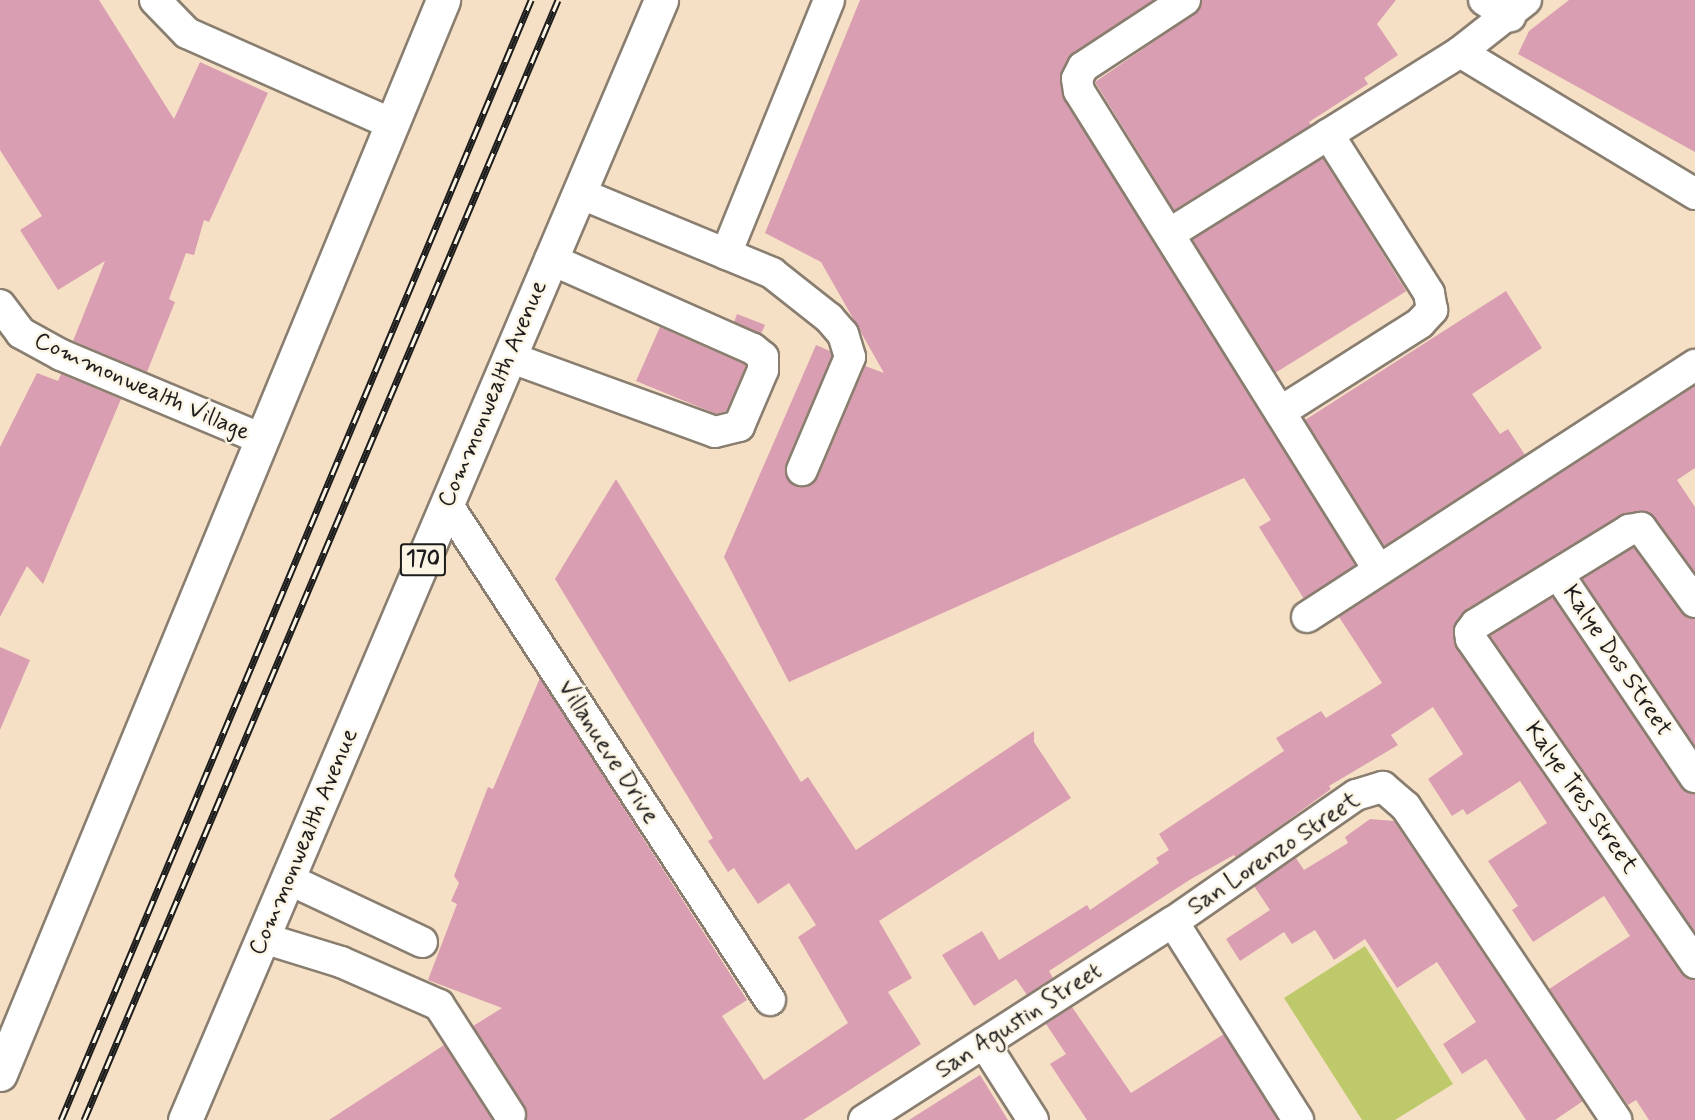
<!DOCTYPE html>
<style>
body{margin:0}
#map{position:relative;width:1695px;height:1120px;overflow:hidden;background:#f6e0c5;font-family:Mynerve,sans-serif}
div>[style]{position:absolute}
.green>*{inset:0;background:#bdc96b}
.building>*{inset:0;background:#da9eb2;transform-origin:0 0}
.roads{filter:drop-shadow(2px 0 #897e70) drop-shadow(-2px 0 #897e70) drop-shadow(0 2px #897e70) drop-shadow(0 -2px #897e70)}
.minor>*{height:30px;margin:-15px;padding:0 15px;transform-origin:15px;border-radius:15px;background:#fff}
.major>*{height:33px;margin:-16.5px;padding:0 16.5px;transform-origin:16.5px;border-radius:16.5px;background:#fff}
.rail>*{height:7px;margin-top:-3.5px;transform-origin:0;background:repeating-linear-gradient(90deg,#fcf5e5 0 14px,#1c1c1c 0 28px);box-sizing:border-box;border-block:2px solid #1c1c1c}
span{translate:-50% -50%;white-space:nowrap;text-align:center;line-height:1.15;-webkit-text-stroke:5px #fcf5e5;paint-order:stroke}
.shield-label span{padding:2px 4px;background:#fcf5e5;border:2px solid;border-radius:4px;-webkit-text-stroke-width:0}
.shield-label{font-size:22px;color:#1c1c1c;font-weight:700}
.street-label{font-size:24px;color:#1c1c1c}
</style>
<div id="map">
<div class="green">
<div style="clip-path:polygon(1365px 946px,1453px 1084px,1395px 1120px,1362px 1120px,1284px 998px)"></div>
</div>
<div class="building">
<div style="clip-path:polygon(0 0,99px 0,174px 119px,200px 62px,268px 93px,209px 222px,204px 220px,194px 255px,186px 253px,169px 299px,175px 302px,147px 372px,73px 341px,105px 261px,58px 290px,20px 230px,42px 216px,0 150px)"></div>
<div style="clip-path:polygon(860px 0,1154px 0,1073px 53px,1061px 72px,1062px 94px,1355px 565px,1304px 599px,1259px 527px,1271px 520px,1244px 478px,789px 682px,724px 557px,816px 345px,830px 351px,832px 356px,786px 463px,785px 473px,795px 486px,805px 487px,818px 477px,865px 366px,884px 373px,821px 262px,765px 233px)"></div>
<div style="clip-path:polygon(1202px 0,1396px 0,1377px 24px,1398px 55px,1364px 78px,1368px 84px,1309px 122px,1311px 125px,1174px 210px,1095px 82px,1194px 14px)"></div>
<div style="clip-path:polygon(1569px 0,1695px 0,1695px 152px,1518px 54px,1529px 31px)"></div>
<div style="left:1323px;top:158px;width:157px;height:155px;rotate:58deg"></div>
<div style="clip-path:polygon(1506px 291px,1542px 348px,1472px 394px,1500px 434px,1508px 429px,1525px 455px,1384px 546px,1305px 420px)"></div>
<div style="clip-path:polygon(737px 314px,765px 325px,761px 334px,734px 322px)"></div>
<div style="clip-path:polygon(660px 327px,746px 365px,727px 411px,716px 414px,636px 381px)"></div>
<div style="clip-path:polygon(37px 373px,58px 381px,61px 374px,121px 399px,43px 584px,27px 566px,0 617px,0 447px)"></div>
<div style="clip-path:polygon(1695px 386px,1695px 468px,1677px 480px,1695px 507px,1695px 573px,1654px 517px,1647px 512px,1626px 513px,1467px 609px,1456px 622px,1453px 634px,1457px 649px,1681px 973px,1695px 980px,1695px 1120px,1649px 1120px,1636px 1100px,1628px 1105px,1549px 989px,1630px 936px,1604px 896px,1533px 942px,1512px 910px,1518px 906px,1488px 861px,1547px 823px,1520px 781px,1467px 815px,1463px 809px,1452px 816px,1428px 779px,1463px 754px,1433px 707px,1391px 735px,1398px 745px,1329px 786px,1331px 789px,1236px 858px,1234px 855px,1191px 879px,1049px 971px,1053px 978px,1027px 995px,1016px 979px,974px 1006px,942px 955px,982px 931px,999px 960px,1087px 905px,1090px 910px,1159px 863px,1156px 858px,1169px 850px,1159px 834px,1284px 751px,1276px 738px,1321px 711px,1326px 718px,1382px 683px,1339px 617px)"></div>
<div style="clip-path:polygon(616px 479px,801px 782px,808px 777px,856px 850px,1034px 731px,1034px 742px,1071px 798px,879px 921px,912px 978px,888px 992px,921px 1044px,803px 1120px,526px 1120px,524px 1106px,473px 1026px,502px 1008px,428px 980px,457px 904px,451px 901px,459px 883px,454px 876px,488px 787px,493px 789px,540px 678px,747px 1000px,722px 1016px,764px 1080px,848px 1023px,798px 937px,816px 925px,789px 883px,758px 904px,734px 868px,728px 872px,708px 841px,713px 838px,555px 579px)"></div>
<div style="clip-path:polygon(1634px 547px,1681px 612px,1695px 619px,1695px 746px,1582px 579px)"></div>
<div style="clip-path:polygon(1553px 597px,1681px 787px,1695px 794px,1695px 933px,1490px 636px)"></div>
<div style="clip-path:polygon(0 647px,30px 660px,0 730px)"></div>
<div style="clip-path:polygon(1370px 819px,1394px 821px,1583px 1101px,1555px 1120px,1526px 1120px,1486px 1059px,1462px 1074px,1443px 1044px,1476px 1022px,1437px 962px,1397px 988px,1365px 939px,1334px 960px,1315px 930px,1292px 944px,1284px 932px,1240px 961px,1226px 939px,1270px 910px,1254px 886px,1296px 858px,1304px 870px,1348px 843px,1345px 837px)"></div>
<div style="clip-path:polygon(1072px 1007px,1131px 1093px,1224px 1034px,1278px 1120px,1087px 1120px,1050px 1064px,1066px 1054px,1046px 1024px)"></div>
<div style="clip-path:polygon(444px 1045px,493px 1120px,329px 1120px)"></div>
<div style="clip-path:polygon(980px 1075px,1008px 1120px,909px 1120px)"></div>
</div>
<div class="roads">
<div class="minor">
<div style="left:155px;top:0;width:46px;rotate:45.9deg"></div>
<div style="left:187px;top:33px;width:224px;rotate:23.9deg"></div>
<div style="left:1185px;top:0;width:122px;rotate:146.7deg"></div>
<div style="left:1083px;top:67px;width:13px;rotate:117deg"></div>
<div style="left:1077px;top:79px;width:12px;rotate:81deg"></div>
<div style="left:1079px;top:91px;width:564px;rotate:57.97deg"></div>
<div style="left:1484px;top:0;width:31px;rotate:32deg"></div>
<div style="left:1460px;top:52px;width:275px;rotate:31.1deg"></div>
<div style="left:579px;top:193px;width:209px;rotate:22.5deg"></div>
<div style="left:772px;top:273px;width:73px;rotate:38.3deg"></div>
<div style="left:829px;top:318px;width:21px;rotate:49deg"></div>
<div style="left:843px;top:334px;width:24px;rotate:73deg"></div>
<div style="left:850px;top:357px;width:123px;rotate:113deg"></div>
<div style="left:1169px;top:234px;width:343px;rotate:-32deg"></div>
<div style="left:1460px;top:52px;width:84px;rotate:-38.2deg"></div>
<div style="left:726px;top:254px;width:274px;rotate:-67.9deg"></div>
<div style="left:0;top:305px;width:35px;rotate:53deg"></div>
<div style="left:21px;top:333px;width:46px;rotate:28.8deg"></div>
<div style="left:61px;top:355px;width:218px;rotate:22.7deg"></div>
<div style="left:509px;top:357px;width:219px;rotate:20deg"></div>
<div style="left:715px;top:432px;width:25px;rotate:-14deg"></div>
<div style="left:739px;top:426px;width:61px;rotate:-66.8deg"></div>
<div style="left:763px;top:370px;width:13px;rotate:-90deg"></div>
<div style="left:763px;top:357px;width:13px;rotate:-141deg"></div>
<div style="left:753px;top:349px;width:222px;rotate:-156.1deg"></div>
<div style="left:1280px;top:412px;width:166px;rotate:-32.4deg"></div>
<div style="left:1420px;top:323px;width:18px;rotate:-47deg"></div>
<div style="left:1432px;top:310px;width:17px;rotate:-100deg"></div>
<div style="left:1429px;top:293px;width:188px;rotate:-122.4deg"></div>
<div style="left:447px;top:504px;width:592px;rotate:56.93deg"></div>
<div style="left:1558px;top:574px;width:245px;rotate:56deg"></div>
<div style="left:1695px;top:602px;width:92px;rotate:-126.1deg"></div>
<div style="left:1641px;top:528px;width:12px;rotate:171deg"></div>
<div style="left:1629px;top:530px;width:180px;rotate:148.4deg"></div>
<div style="left:1476px;top:624px;width:10px;rotate:127deg"></div>
<div style="left:1470px;top:632px;width:7px;rotate:82deg"></div>
<div style="left:1471px;top:639px;width:394px;rotate:55.3deg"></div>
<div style="left:1307px;top:617px;width:463px;rotate:-33deg"></div>
<div style="left:288px;top:879px;width:148px;rotate:25.2deg"></div>
<div style="left:1173px;top:922px;width:234px;rotate:57.7deg"></div>
<div style="left:263px;top:938px;width:82px;rotate:17.1deg"></div>
<div style="left:341px;top:962px;width:107px;rotate:23.7deg"></div>
<div style="left:439px;top:1005px;width:131px;rotate:57.2deg"></div>
<div style="left:984px;top:1043px;width:91px;rotate:57.5deg"></div>
<div style="left:864px;top:1120px;width:367px;rotate:-32.7deg"></div>
<div style="left:1173px;top:922px;width:223px;rotate:-34.8deg"></div>
<div style="left:1356px;top:795px;width:28px;rotate:-17deg"></div>
<div style="left:1383px;top:787px;width:30px;rotate:41deg"></div>
<div style="left:1406px;top:807px;width:377px;rotate:56.1deg"></div>
</div>
<div class="major">
<div style="left:0;top:1074px;width:1162px;rotate:-67.58deg"></div>
<div style="left:185px;top:1120px;width:1217px;rotate:-66.97deg"></div>
</div>
</div>
<div class="rail">
<div style="left:61px;top:1120px;width:1215px;rotate:-67.23deg"></div>
<div style="left:84px;top:1120px;width:1216px;rotate:-67.06deg"></div>
</div>
<div class="shield-label">
<span style="left:423px;top:560px">170</span>
</div>
<div class="street-label">
<span style="left:142px;top:387px;rotate:24deg">Commonwealth Village</span>
<span style="left:493px;top:394px;rotate:-67deg">Commonwealth Avenue</span>
<span style="left:1617px;top:661px;rotate:56deg">Kalye Dos Street</span>
<span style="left:608px;top:752px;rotate:57deg">Villanueve Drive</span>
<span style="left:1581px;top:798px;rotate:55deg">Kalye Tres Street</span>
<span style="left:304px;top:842px;rotate:-67deg">Commonwealth Avenue</span>
<span style="left:1274px;top:854px;rotate:-34deg">San Lorenzo Street</span>
<span style="left:1019px;top:1021px;rotate:-33deg">San Agustin Street</span>
</div>
</div>
